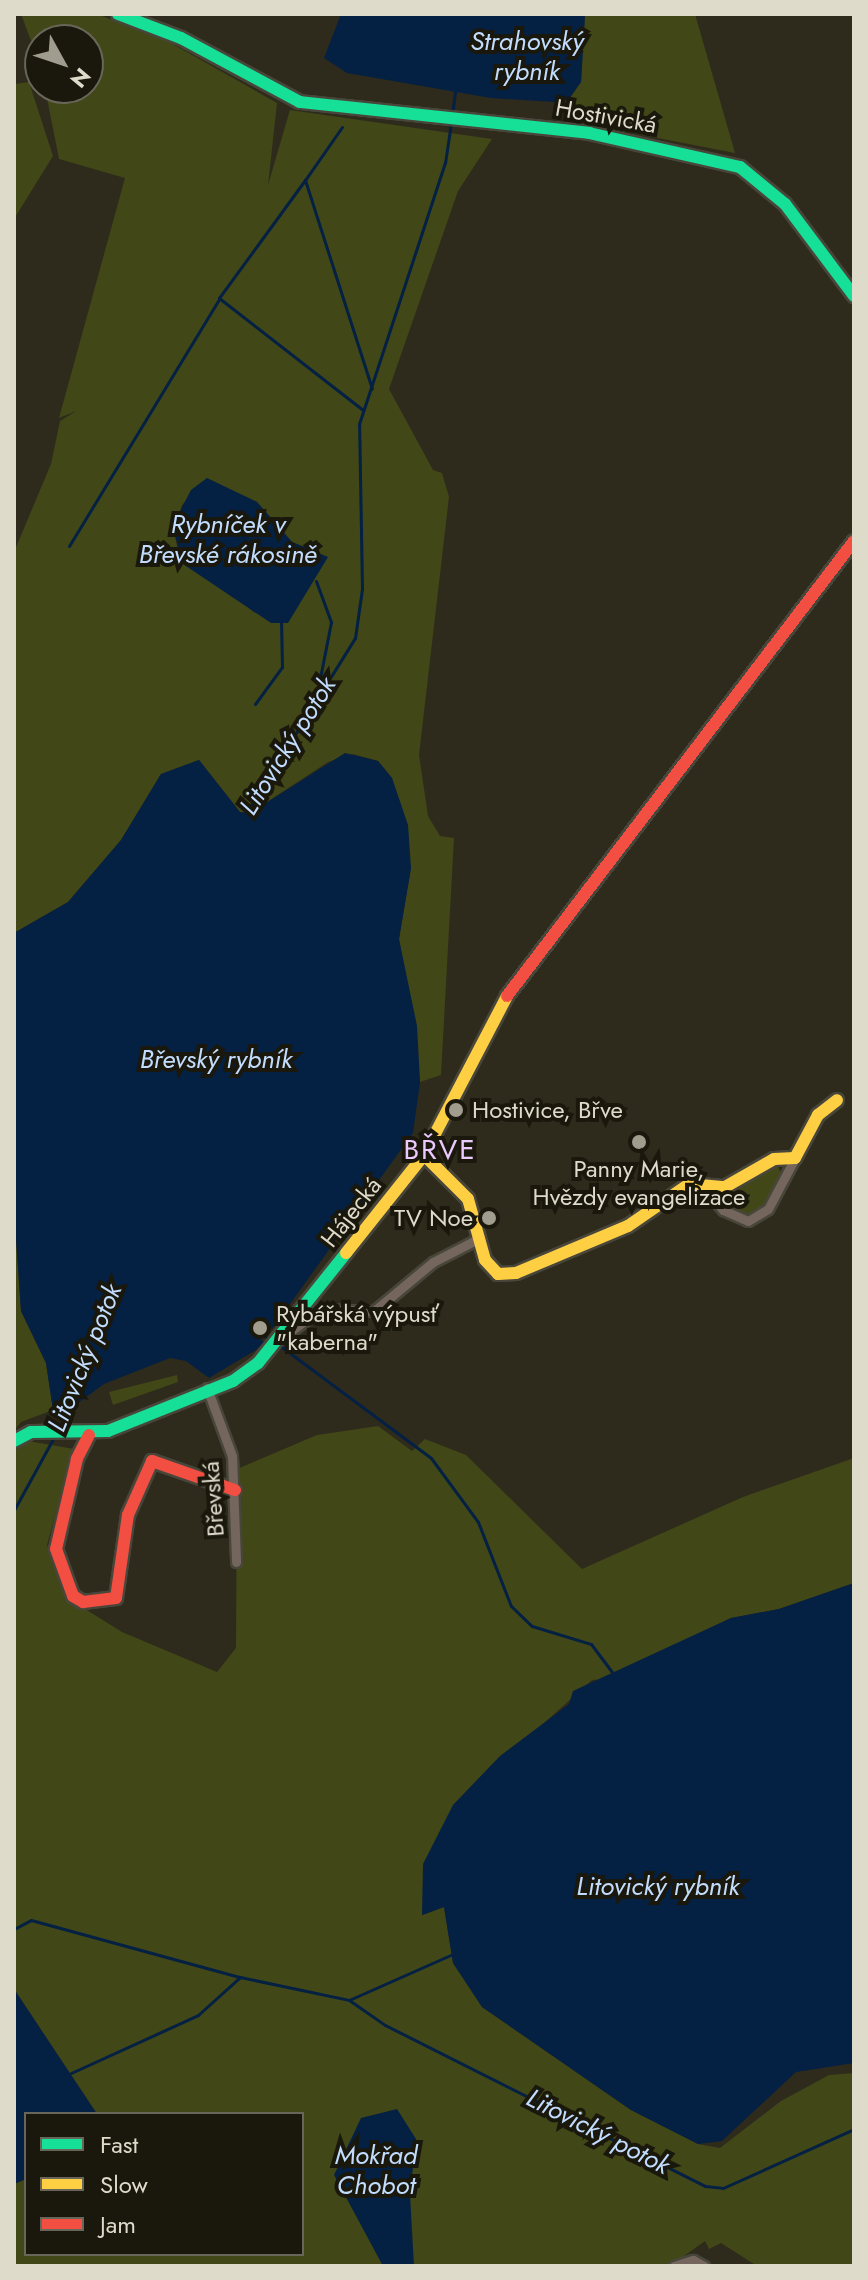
<!DOCTYPE html>
<meta charset="utf-8">
<style>
body{margin:0}
#map{position:relative;width:868px;height:2280px;overflow:hidden;background:#2e2b1c;font-family:Jost,sans-serif}
div>[style]{position:absolute}
.green>*{inset:0;background:#414717}
.water>*{inset:0;background:#042043}
.stream>*{height:3px;margin:-1.5px;padding:0 1.5px;transform-origin:1.5px;border-radius:1.5px;background:#042043}
.roads{filter:drop-shadow(2px 0 #48463a) drop-shadow(-2px 0 #48463a) drop-shadow(0 2px #48463a) drop-shadow(0 -2px #48463a)}
.street>*{height:9px;margin:-4.5px;padding:0 4.5px;transform-origin:4.5px;border-radius:4.5px;background:#74665d}
.fast>*{height:12px;margin:-6px;padding:0 6px;transform-origin:6px;border-radius:6px;background:#16e098}
.slow>*{height:12px;margin:-6px;padding:0 6px;transform-origin:6px;border-radius:6px;background:#ffcf43}
.jam>*{height:12px;margin:-6px;padding:0 6px;transform-origin:6px;border-radius:6px;background:#f24e42}
.dots>*{width:22px;height:22px;translate:-50% -50%;box-sizing:border-box;border:4px solid #1a180c;border-radius:50%}
span{translate:-50% -50%;white-space:nowrap;text-align:center;line-height:1.15;-webkit-text-stroke:8px #1a180c;paint-order:stroke}
.street-label{font-size:24px;color:#dedbcb}
.poi-label{font-size:24px;color:#dedbcb}
.left{translate:0 -50%;text-align:left}
.right{translate:-100% -50%;text-align:right}
.water-label{font-size:26px;color:#c2dcfe;font-style:italic}
.quarter-label{font-size:28px;color:#e9c9fe;letter-spacing:2px}
.frame{position:absolute;inset:0;border:16px solid #dedbcb;pointer-events:none}
.legend{position:absolute;left:24px;top:2112px;width:280px;height:144px;box-sizing:border-box;background:#1a180c;border:2px solid #686658;margin:0;padding:10px 14px;list-style:none;font-size:24px;color:#dedbcb}
.legend li{display:flex;align-items:center;gap:16px;height:40px}
.legend b{width:40px;border:2px solid #686658}
.north{position:absolute;left:24px;top:24px;width:80px;height:80px;box-sizing:border-box;background:#1a180c;border:2px solid #686658;border-radius:50%;rotate:130deg;font-size:22px;font-weight:700;line-height:32px;text-align:center;color:#dedbcb}
.north::after{content:'';display:block;margin:auto;width:28px;height:36px;background:#a09d8e;clip-path:polygon(50% 0,100% 100%,50% 72%,0 100%)}
</style>
<div id="map">
<div class="green">
<div style="clip-path:polygon(evenodd,21px 14px,97px 14px,171px 43px,277px 103px,268px 185px,290px 110px,492px 139px,458px 191px,389px 389px,433px 470px,442px 473px,449px 497px,419px 755px,428px 816px,440px 836px,454px 838px,441px 1075px,420px 1082px,399px 939px,411px 868px,392px 778px,378px 761px,353px 754px,328px 762px,250px 813px,240px 812px,199px 760px,161px 774px,121px 840px,68px 902px,14px 933px,14px 552px,51px 464px,60px 421px,76px 411px,59px 418px,125px 178px,59px 159px,45px 88px,88px 88px,88px 40px,40px 40px,40px 65px,21px 14px,207px 479px,257px 502px,292px 542px,320px 553px,255px 613px,178px 550px,174px 532px,182px 505px,207px 479px)"></div>
<div style="clip-path:polygon(585px 14px,695px 14px,735px 153px,575px 122px,569px 99px,581px 82px)"></div>
<div style="clip-path:polygon(29px 82px,53px 156px,14px 219px,14px 84px)"></div>
<div style="clip-path:polygon(777px 1164px,783px 1178px,764px 1210px,750px 1217px,723px 1207px,733px 1207px,740px 1187px,754px 1174px)"></div>
<div style="clip-path:polygon(14px 1210px,21px 1311px,46px 1363px,53px 1410px,21px 1422px,14px 1431px)"></div>
<div style="clip-path:polygon(177px 1375px,178px 1382px,113px 1405px,109px 1392px)"></div>
<div style="clip-path:polygon(378px 1426px,412px 1451px,425px 1439px,466px 1455px,582px 1569px,743px 1497px,854px 1458px,854px 1583px,779px 1609px,731px 1618px,608px 1679px,592px 1680px,453px 1805px,423px 1915px,444px 1907px,453px 1963px,482px 2007px,631px 2110px,698px 2144px,720px 2148px,781px 2101px,829px 2075px,854px 2073px,854px 2266px,757px 2266px,721px 2243px,709px 2249px,705px 2241px,670px 2266px,14px 2266px,14px 2184px,26px 2179px,26px 2254px,302px 2254px,302px 2114px,97px 2114px,14px 1989px,14px 1448px,28px 1441px,74px 1449px,47px 1545px,69px 1599px,122px 1632px,217px 1672px,236px 1648px,237px 1469px,317px 1435px)"></div>
</div>
<div class="water">
<div style="clip-path:polygon(341px 14px,585px 14px,581px 82px,569px 99px,555px 102px,491px 98px,347px 73px,324px 58px)"></div>
<div style="clip-path:polygon(207px 478px,257px 502px,292px 542px,328px 557px,288px 623px,271px 623px,183px 564px,174px 532px,178px 515px,191px 490px)"></div>
<div style="clip-path:polygon(345px 753px,378px 761px,392px 778px,408px 825px,411px 868px,399px 939px,417px 1026px,420px 1082px,413px 1133px,272px 1329px,262px 1324px,257px 1336px,264px 1342px,256px 1350px,209px 1378px,186px 1361px,170px 1358px,104px 1384px,67px 1411px,53px 1410px,46px 1363px,21px 1311px,14px 1210px,14px 933px,68px 902px,121px 840px,161px 774px,199px 760px,240px 812px,250px 813px)"></div>
<div style="clip-path:polygon(854px 1583px,854px 2063px,796px 2072px,722px 2141px,698px 2144px,631px 2110px,482px 2007px,453px 1963px,444px 1907px,422px 1915px,423px 1864px,453px 1805px,500px 1756px,569px 1704px,573px 1691px,731px 1618px,779px 1609px)"></div>
<div style="clip-path:polygon(14px 1989px,97px 2114px,26px 2114px,26px 2179px,14px 2184px)"></div>
<div style="clip-path:polygon(397px 2109px,416px 2139px,410px 2195px,414px 2266px,383px 2266px,334px 2175px,361px 2118px)"></div>
</div>
<div class="stream">
<div style="left:452px;top:116px;width:24px;rotate:-83deg"></div>
<div style="left:342px;top:127px;width:65px;rotate:124.9deg"></div>
<div style="left:305px;top:180px;width:219px;rotate:72.2deg"></div>
<div style="left:305px;top:180px;width:146px;rotate:126.1deg"></div>
<div style="left:219px;top:298px;width:182px;rotate:37.9deg"></div>
<div style="left:69px;top:546px;width:289px;rotate:-58.7deg"></div>
<div style="left:316px;top:581px;width:44px;rotate:69.9deg"></div>
<div style="left:331px;top:622px;width:67px;rotate:101.1deg"></div>
<div style="left:255px;top:704px;width:46px;rotate:-53.9deg"></div>
<div style="left:282px;top:667px;width:46px;rotate:-91.2deg"></div>
<div style="left:246px;top:813px;width:206px;rotate:-58.1deg"></div>
<div style="left:355px;top:638px;width:49px;rotate:-81.9deg"></div>
<div style="left:362px;top:589px;width:165px;rotate:-91deg"></div>
<div style="left:359px;top:424px;width:275px;rotate:-71.8deg"></div>
<div style="left:445px;top:163px;width:40px;rotate:-81.5deg"></div>
<div style="left:256px;top:1329px;width:20px;rotate:37deg"></div>
<div style="left:279px;top:1345px;width:189px;rotate:36.6deg"></div>
<div style="left:431px;top:1458px;width:79px;rotate:53.7deg"></div>
<div style="left:478px;top:1522px;width:90px;rotate:68.6deg"></div>
<div style="left:511px;top:1606px;width:29px;rotate:44deg"></div>
<div style="left:532px;top:1626px;width:62px;rotate:17deg"></div>
<div style="left:591px;top:1644px;width:45px;rotate:53.1deg"></div>
<div style="left:59px;top:1428px;width:20px;rotate:-63deg"></div>
<div style="left:14px;top:1510px;width:85px;rotate:-61.3deg"></div>
<div style="left:14px;top:1929px;width:19px;rotate:-28deg"></div>
<div style="left:31px;top:1920px;width:217px;rotate:15.3deg"></div>
<div style="left:349px;top:2000px;width:116px;rotate:-23.9deg"></div>
<div style="left:71px;top:2073px;width:140px;rotate:-24.5deg"></div>
<div style="left:198px;top:2015px;width:57px;rotate:-42.1deg"></div>
<div style="left:240px;top:1977px;width:111px;rotate:11.9deg"></div>
<div style="left:349px;top:2000px;width:44px;rotate:34.8deg"></div>
<div style="left:385px;top:2025px;width:358px;rotate:26.7deg"></div>
<div style="left:705px;top:2186px;width:18px;rotate:6deg"></div>
<div style="left:723px;top:2188px;width:144px;rotate:-24.2deg"></div>
</div>
<div class="roads">
<div class="street">
<div style="left:702px;top:1185px;width:33px;rotate:50deg"></div>
<div style="left:723px;top:1210px;width:27px;rotate:24deg"></div>
<div style="left:748px;top:1221px;width:23px;rotate:-31deg"></div>
<div style="left:768px;top:1209px;width:58px;rotate:-62.1deg"></div>
<div style="left:282px;top:1338px;width:48px;rotate:-37.3deg"></div>
<div style="left:320px;top:1309px;width:54px;rotate:2.1deg"></div>
<div style="left:374px;top:1311px;width:77px;rotate:-39.7deg"></div>
<div style="left:433px;top:1262px;width:51px;rotate:-27.1deg"></div>
<div style="left:207px;top:1388px;width:72px;rotate:69.8deg"></div>
<div style="left:232px;top:1456px;width:106px;rotate:87.8deg"></div>
<div style="left:674px;top:2266px;width:20px;rotate:-18deg"></div>
<div style="left:693px;top:2260px;width:13px;rotate:29deg"></div>
</div>
<div class="fast">
<div style="left:118px;top:14px;width:67px;rotate:20.9deg"></div>
<div style="left:181px;top:38px;width:135px;rotate:28.3deg"></div>
<div style="left:300px;top:102px;width:291px;rotate:6.1deg"></div>
<div style="left:589px;top:133px;width:155px;rotate:12.7deg"></div>
<div style="left:740px;top:167px;width:58px;rotate:39.4deg"></div>
<div style="left:785px;top:204px;width:115px;rotate:53.1deg"></div>
<div style="left:14px;top:1441px;width:19px;rotate:-28deg"></div>
<div style="left:31px;top:1432px;width:77px;rotate:-0.7deg"></div>
<div style="left:108px;top:1431px;width:135px;rotate:-21.8deg"></div>
<div style="left:233px;top:1381px;width:31px;rotate:-36deg"></div>
<div style="left:258px;top:1363px;width:141px;rotate:-51.3deg"></div>
</div>
<div class="slow">
<div style="left:424px;top:1155px;width:62px;rotate:45deg"></div>
<div style="left:468px;top:1199px;width:63px;rotate:74.4deg"></div>
<div style="left:485px;top:1260px;width:19px;rotate:47deg"></div>
<div style="left:498px;top:1274px;width:18px;rotate:-3deg"></div>
<div style="left:516px;top:1273px;width:121px;rotate:-22.8deg"></div>
<div style="left:628px;top:1226px;width:74px;rotate:-34.5deg"></div>
<div style="left:689px;top:1184px;width:36px;rotate:5deg"></div>
<div style="left:725px;top:1187px;width:56px;rotate:-29.7deg"></div>
<div style="left:774px;top:1159px;width:21px;rotate:-3deg"></div>
<div style="left:795px;top:1158px;width:49px;rotate:-61.9deg"></div>
<div style="left:818px;top:1115px;width:24px;rotate:-38deg"></div>
<div style="left:346px;top:1253px;width:125px;rotate:-51.5deg"></div>
<div style="left:424px;top:1155px;width:179px;rotate:-62.4deg"></div>
</div>
<div class="jam">
<div style="left:507px;top:996px;width:572px;rotate:-52.67deg"></div>
<div style="left:89px;top:1435px;width:27px;rotate:117deg"></div>
<div style="left:77px;top:1459px;width:92px;rotate:103.1deg"></div>
<div style="left:56px;top:1549px;width:50px;rotate:70.1deg"></div>
<div style="left:73px;top:1596px;width:12px;rotate:31deg"></div>
<div style="left:83px;top:1602px;width:33px;rotate:-7deg"></div>
<div style="left:116px;top:1598px;width:84px;rotate:-81.8deg"></div>
<div style="left:128px;top:1515px;width:59px;rotate:-66deg"></div>
<div style="left:152px;top:1461px;width:88px;rotate:19.3deg"></div>
</div>
</div>
<div class="dots">
<div style="left:456px;top:1110px;background:#a09d8e"></div>
<div style="left:639px;top:1142px;background:#a09d8e"></div>
<div style="left:489px;top:1218px;background:#a09d8e"></div>
<div style="left:260px;top:1328px;background:#a09d8e"></div>
</div>
<div class="street-label">
<span style="left:606px;top:116px;rotate:10deg">Hostivická</span>
<span style="left:351px;top:1212px;rotate:-52deg">Hájecká</span>
<span style="left:213px;top:1499px;rotate:-94deg">Břevská</span>
</div>
<div class="poi-label">
<span class="left" style="left:472px;top:1110px">Hostivice, Břve</span>
<span style="left:639px;top:1183px">Panny Marie,<br>Hvězdy evangelizace</span>
<span class="right" style="left:473px;top:1218px">TV Noe</span>
<span class="left" style="left:276px;top:1328px">Rybářská výpusť<br>"kaberna"</span>
</div>
<div class="water-label">
<span style="left:527px;top:57px">Strahovský<br>rybník</span>
<span style="left:228px;top:540px">Rybníček v<br>Břevské rákosině</span>
<span style="left:288px;top:746px;rotate:-58deg">Litovický potok</span>
<span style="left:216px;top:1060px">Břevský rybník</span>
<span style="left:85px;top:1358px;rotate:-68deg">Litovický potok</span>
<span style="left:658px;top:1887px">Litovický rybník</span>
<span style="left:598px;top:2132px;rotate:27deg">Litovický potok</span>
<span style="left:376px;top:2171px">Mokřad<br>Chobot</span>
</div>
<div class="quarter-label">
<span style="left:440px;top:1150px">BŘVE</span>
</div>
<div class="frame"></div>
<ul class="legend">
<li><b style="height:10px;background:#16e098"></b>Fast</li>
<li><b style="height:10px;background:#ffcf43"></b>Slow</li>
<li><b style="height:10px;background:#f24e42"></b>Jam</li>
</ul>
<div class="north">N</div>
</div>
